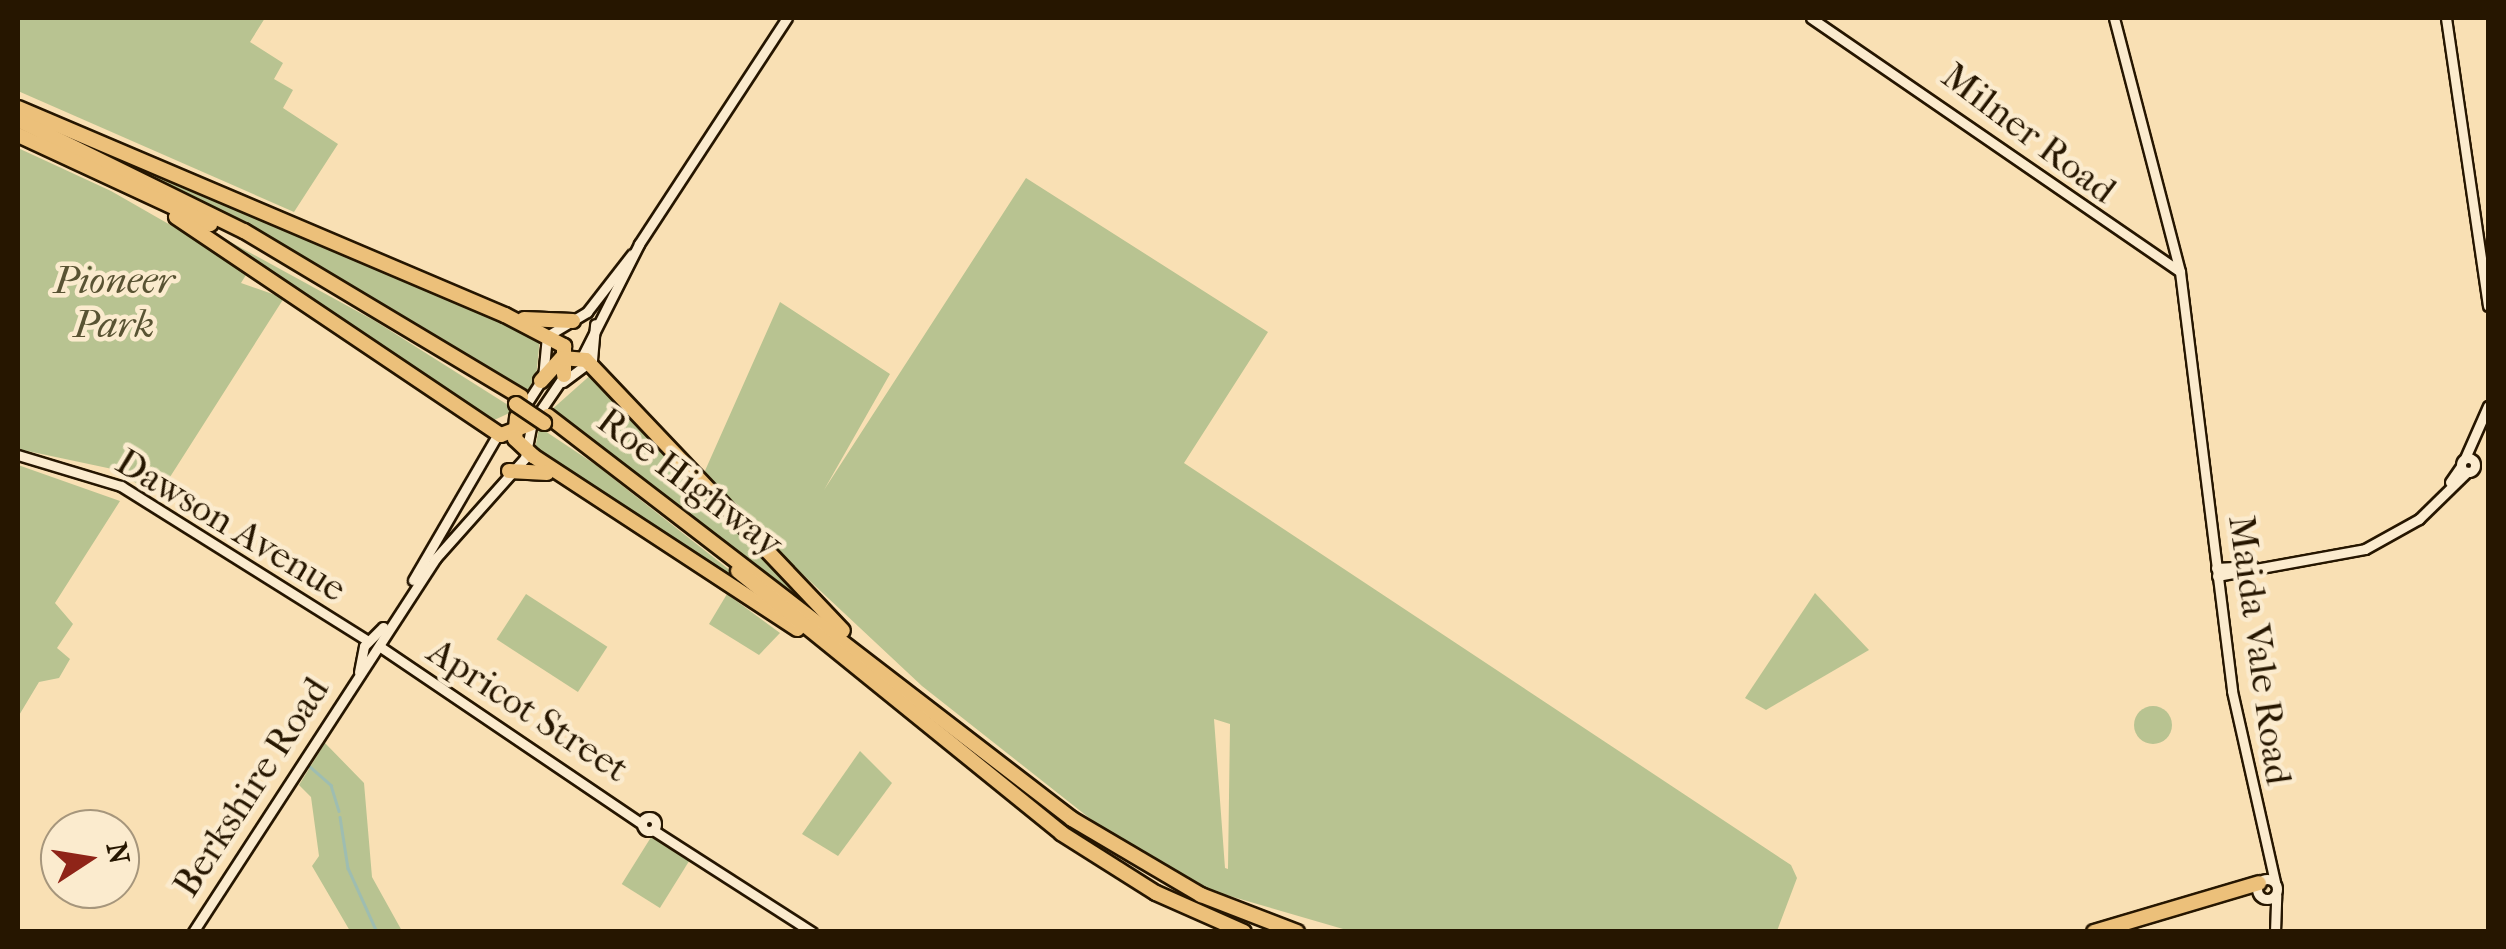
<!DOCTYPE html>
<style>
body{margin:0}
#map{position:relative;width:2506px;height:949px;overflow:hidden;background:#f9e0b4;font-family:"IM FELL French Canon",serif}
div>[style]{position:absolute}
.green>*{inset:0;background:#b8c391;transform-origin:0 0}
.round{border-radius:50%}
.stream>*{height:2.5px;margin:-1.25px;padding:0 1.25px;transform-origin:1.25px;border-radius:1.25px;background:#9ebdb1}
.roads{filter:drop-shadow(2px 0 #261600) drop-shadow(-2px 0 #261600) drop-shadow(0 2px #261600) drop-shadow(0 -2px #261600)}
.secondary>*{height:9px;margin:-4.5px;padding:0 4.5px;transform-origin:4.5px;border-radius:4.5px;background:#fbebce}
.secondary>.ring{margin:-4.5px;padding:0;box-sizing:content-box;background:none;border:9px solid #fbebce;border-radius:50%}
.highway>*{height:14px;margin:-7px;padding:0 7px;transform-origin:7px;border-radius:7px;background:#ecc07a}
.bridges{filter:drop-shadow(2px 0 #261600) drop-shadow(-2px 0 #261600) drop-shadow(0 2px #261600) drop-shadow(0 -2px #261600)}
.highway-bridge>*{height:14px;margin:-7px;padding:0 7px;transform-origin:7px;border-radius:7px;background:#ecc07a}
span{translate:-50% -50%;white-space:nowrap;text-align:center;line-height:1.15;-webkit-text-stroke:9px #fbebce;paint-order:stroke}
.street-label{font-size:38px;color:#261600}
.park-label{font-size:38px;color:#595333;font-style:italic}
.frame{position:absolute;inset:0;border:20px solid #261600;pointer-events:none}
.north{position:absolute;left:40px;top:809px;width:100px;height:100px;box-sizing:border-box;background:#fbebce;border:2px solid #a6967c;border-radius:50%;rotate:78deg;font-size:28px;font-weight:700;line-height:40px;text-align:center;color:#261600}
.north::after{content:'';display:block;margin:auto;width:35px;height:45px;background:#8f2418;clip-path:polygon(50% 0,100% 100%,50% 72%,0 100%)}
</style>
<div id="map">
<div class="green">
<div style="clip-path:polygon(18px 18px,265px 18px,250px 42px,283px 63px,274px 79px,293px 90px,283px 108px,338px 144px,294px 212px,18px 91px)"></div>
<div style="clip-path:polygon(18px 148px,111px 191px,249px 270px,241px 283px,284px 298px,163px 488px,149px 492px,117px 470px,18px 449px)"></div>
<div style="clip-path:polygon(118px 151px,540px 337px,536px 378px,526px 395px,296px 253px,115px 158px)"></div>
<div style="clip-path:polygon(evenodd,1026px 178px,1268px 332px,1184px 463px,1791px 865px,1797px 878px,1777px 931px,1350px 931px,1209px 890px,1121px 843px,922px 686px,751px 526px,704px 473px,780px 302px,890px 374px,824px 490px,1026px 178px,1214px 719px,1230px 724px,1228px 869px,1225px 868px,1214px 719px)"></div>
<div style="clip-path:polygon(205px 228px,375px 321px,516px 410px,492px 421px)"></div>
<div style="clip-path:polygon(594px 372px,755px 545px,864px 655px,549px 412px)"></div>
<div style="clip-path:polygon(539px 427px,596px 465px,839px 656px,535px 450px)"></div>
<div style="clip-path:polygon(18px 465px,120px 501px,55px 603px,73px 624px,57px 648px,70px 659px,59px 678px,39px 682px,18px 717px)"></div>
<div style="clip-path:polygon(1815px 593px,1869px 650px,1766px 710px,1745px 698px)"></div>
<div style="left:526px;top:594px;width:97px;height:54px;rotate:33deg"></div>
<div style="clip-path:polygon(727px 594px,780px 633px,759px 655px,709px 624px)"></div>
<div class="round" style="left:2134px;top:706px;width:38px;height:38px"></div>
<div style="clip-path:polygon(325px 743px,364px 783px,372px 877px,402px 931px,350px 931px,312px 866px,319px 856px,311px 797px,299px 785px)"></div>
<div style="clip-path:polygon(860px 751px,892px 783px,838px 856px,802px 834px)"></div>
<div style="left:653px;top:834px;width:45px;height:59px;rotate:32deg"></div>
</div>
<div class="stream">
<div style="left:307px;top:764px;width:32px;rotate:41deg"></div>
<div style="left:331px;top:785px;width:27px;rotate:73deg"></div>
<div style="left:340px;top:817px;width:52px;rotate:81.1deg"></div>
<div style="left:348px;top:868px;width:70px;rotate:65.6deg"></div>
</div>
<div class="roads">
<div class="secondary">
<div style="left:1811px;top:18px;width:448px;rotate:34.5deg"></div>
<div style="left:2114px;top:18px;width:262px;rotate:75.4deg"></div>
<div style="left:2180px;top:272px;width:422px;rotate:82.9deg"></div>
<div style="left:2232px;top:691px;width:196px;rotate:77.3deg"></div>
<div style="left:2446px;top:18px;width:291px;rotate:81.7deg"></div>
<div style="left:581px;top:359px;width:129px;rotate:-63.2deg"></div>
<div style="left:639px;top:244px;width:270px;rotate:-56.8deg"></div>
<div style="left:563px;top:382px;width:36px;rotate:-37deg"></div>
<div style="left:592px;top:360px;width:36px;rotate:-85deg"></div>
<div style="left:521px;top:412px;width:40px;rotate:-57.1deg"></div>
<div style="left:543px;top:378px;width:42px;rotate:-84.6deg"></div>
<div style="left:547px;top:336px;width:47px;rotate:-31deg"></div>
<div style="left:587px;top:312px;width:73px;rotate:-52.2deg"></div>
<div style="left:18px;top:455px;width:108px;rotate:16.8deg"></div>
<div style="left:121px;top:486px;width:292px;rotate:32.1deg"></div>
<div class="ring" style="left:2461px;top:458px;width:5px;height:5px"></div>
<div style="left:2465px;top:458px;width:57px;rotate:-66.1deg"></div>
<div style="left:2450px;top:482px;width:19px;rotate:-55deg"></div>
<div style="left:2216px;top:568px;width:37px;rotate:-3deg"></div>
<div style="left:2217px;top:576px;width:150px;rotate:-10.3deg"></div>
<div style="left:2365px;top:549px;width:62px;rotate:-29.1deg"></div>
<div style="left:2419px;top:519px;width:67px;rotate:-44.4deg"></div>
<div style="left:413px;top:580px;width:171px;rotate:-59.8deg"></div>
<div style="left:382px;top:648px;width:314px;rotate:34.1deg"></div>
<div style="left:359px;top:672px;width:26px;rotate:-79deg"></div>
<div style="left:364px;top:646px;width:27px;rotate:-45deg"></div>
<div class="ring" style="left:642px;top:817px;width:5px;height:5px"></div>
<div style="left:653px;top:830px;width:189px;rotate:32.7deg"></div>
<div class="ring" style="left:2257px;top:879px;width:11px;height:11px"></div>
<div style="left:193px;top:932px;width:445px;rotate:-57deg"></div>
<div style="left:435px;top:559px;width:135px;rotate:-48.3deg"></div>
<div style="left:525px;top:458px;width:36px;rotate:-79deg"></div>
<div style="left:532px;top:423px;width:60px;rotate:-55.8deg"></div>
<div style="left:2275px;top:932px;width:37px;rotate:-88deg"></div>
</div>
<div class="highway">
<div style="left:18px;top:108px;width:529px;rotate:23.03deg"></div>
<div style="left:505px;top:315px;width:67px;rotate:27.7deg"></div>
<div style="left:564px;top:346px;width:29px;rotate:90deg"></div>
<div style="left:18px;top:120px;width:252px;rotate:26.2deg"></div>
<div style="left:244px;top:231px;width:323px;rotate:30.9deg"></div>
<div style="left:18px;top:135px;width:212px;rotate:24.9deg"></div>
<div style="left:176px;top:217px;width:391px;rotate:33.9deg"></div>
<div style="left:501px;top:435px;width:33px;rotate:-21deg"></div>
<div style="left:524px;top:319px;width:49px;rotate:2.3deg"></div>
<div style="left:541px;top:381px;width:31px;rotate:-48deg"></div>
<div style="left:562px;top:358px;width:24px;rotate:5deg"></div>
<div style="left:586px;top:360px;width:373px;rotate:46.5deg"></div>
<div style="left:548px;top:416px;width:661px;rotate:37.56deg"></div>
<div style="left:1072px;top:819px;width:150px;rotate:30.5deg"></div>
<div style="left:1201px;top:895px;width:103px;rotate:21.1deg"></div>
<div style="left:517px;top:417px;width:22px;rotate:95deg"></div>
<div style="left:515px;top:439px;width:25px;rotate:43deg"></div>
<div style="left:533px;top:456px;width:316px;rotate:33.2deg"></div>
<div style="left:509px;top:471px;width:38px;rotate:3deg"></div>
<div style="left:738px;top:571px;width:416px;rotate:39deg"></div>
<div style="left:1061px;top:833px;width:112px;rotate:32.3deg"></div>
<div style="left:1156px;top:893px;width:96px;rotate:23.9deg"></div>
<div style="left:2094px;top:932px;width:172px;rotate:-16.5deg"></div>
</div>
</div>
<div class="bridges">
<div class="highway-bridge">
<div style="left:516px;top:404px;width:34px;rotate:34deg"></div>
</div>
</div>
<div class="street-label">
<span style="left:2029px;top:133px;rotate:37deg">Milner Road</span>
<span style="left:690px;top:482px;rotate:37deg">Roe Highway</span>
<span style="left:231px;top:525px;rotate:31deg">Dawson Avenue</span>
<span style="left:2260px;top:650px;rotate:82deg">Maida Vale Road</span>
<span style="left:528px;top:710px;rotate:33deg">Apricot Street</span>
<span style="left:251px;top:787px;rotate:-57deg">Berkshire Road</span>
</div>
<div class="park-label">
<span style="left:114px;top:303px">Pioneer<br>Park</span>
</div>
<div class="frame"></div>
<div class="north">N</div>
</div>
